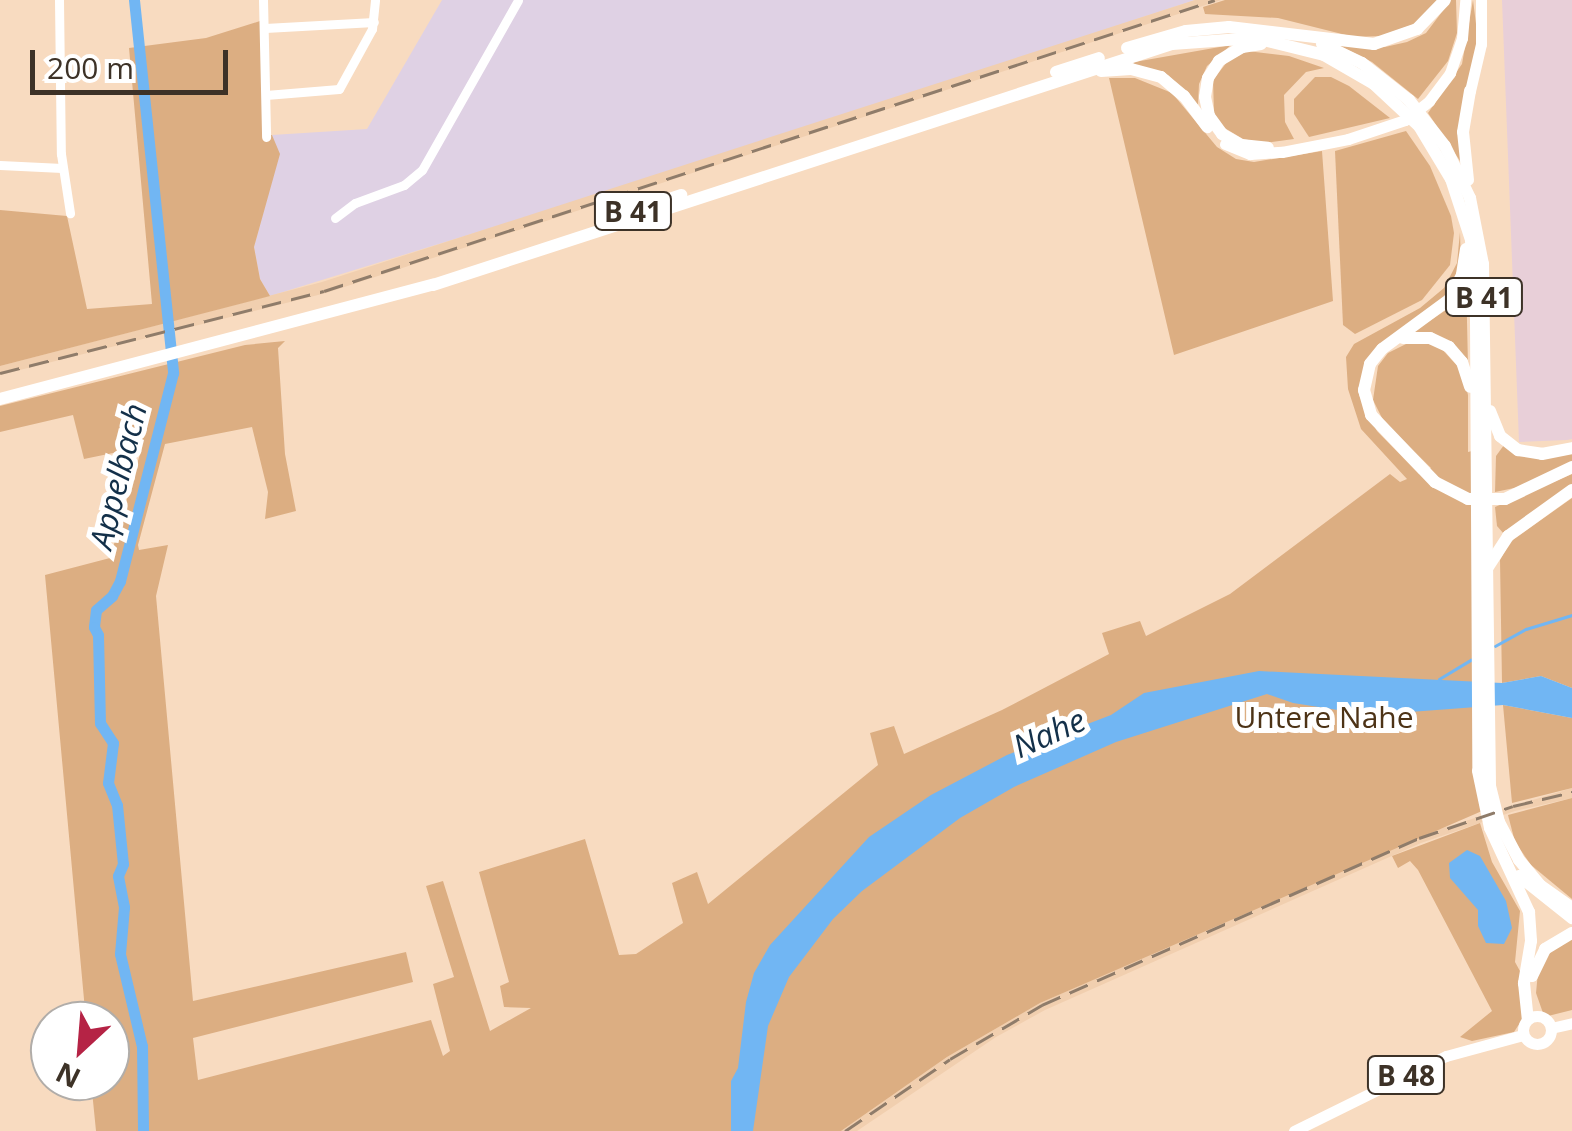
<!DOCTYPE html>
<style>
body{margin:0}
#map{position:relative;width:1572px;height:1131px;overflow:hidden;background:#f8dbc0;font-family:"Open Sans",sans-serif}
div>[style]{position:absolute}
.commercial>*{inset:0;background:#dfd1e4}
.industrial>*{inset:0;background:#e8cfd8}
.built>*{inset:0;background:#f1cfaf}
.green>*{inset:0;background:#dcae82}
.water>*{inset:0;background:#71b6f3}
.stream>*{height:2.5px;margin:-1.25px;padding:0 1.25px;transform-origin:1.25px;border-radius:1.25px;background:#71b6f3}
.river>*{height:11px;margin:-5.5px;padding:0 5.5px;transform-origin:5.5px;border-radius:5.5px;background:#71b6f3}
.minor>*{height:9px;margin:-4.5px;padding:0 4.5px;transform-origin:4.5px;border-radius:4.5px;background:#fff}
.major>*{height:11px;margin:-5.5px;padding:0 5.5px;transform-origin:5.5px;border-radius:5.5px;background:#fff}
.major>.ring{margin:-5.5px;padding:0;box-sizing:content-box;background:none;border:11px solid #fff;border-radius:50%}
.highway>*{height:12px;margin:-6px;padding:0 6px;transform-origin:6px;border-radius:6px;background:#fff}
.rail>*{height:2.5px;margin-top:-1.25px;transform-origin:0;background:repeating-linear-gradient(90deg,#8f7c6a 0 20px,transparent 0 30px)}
span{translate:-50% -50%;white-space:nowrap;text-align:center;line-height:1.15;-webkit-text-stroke:10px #fff;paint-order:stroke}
.shield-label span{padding:2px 8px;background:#fff;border:2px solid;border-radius:8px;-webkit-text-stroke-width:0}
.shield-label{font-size:28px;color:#3d3227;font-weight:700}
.park-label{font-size:30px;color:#4d3316}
.water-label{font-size:32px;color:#133049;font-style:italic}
.north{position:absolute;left:30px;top:1001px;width:100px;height:100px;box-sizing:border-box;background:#fff;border:2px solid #b1ada9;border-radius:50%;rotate:206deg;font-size:28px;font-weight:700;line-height:40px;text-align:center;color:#3d3227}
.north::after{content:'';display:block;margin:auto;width:35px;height:45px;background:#b52345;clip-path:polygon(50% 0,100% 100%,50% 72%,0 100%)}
.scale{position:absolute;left:30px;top:50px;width:198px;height:45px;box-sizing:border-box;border:5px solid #3d3227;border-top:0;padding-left:12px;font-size:30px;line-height:35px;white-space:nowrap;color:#3d3227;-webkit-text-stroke:8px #fff;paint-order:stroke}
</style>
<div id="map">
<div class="commercial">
<div style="clip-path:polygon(442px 0,1195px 0,614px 190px,270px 296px,260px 279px,254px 247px,279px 154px,272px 135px,367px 129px)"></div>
</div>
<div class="industrial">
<div style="clip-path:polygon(1502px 0,1572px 0,1572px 439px,1567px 440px,1519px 442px)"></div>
</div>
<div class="built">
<div style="clip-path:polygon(1195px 0,1221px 0,326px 293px,0 375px,0 366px,322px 282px)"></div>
<div style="clip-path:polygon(1572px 788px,1572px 798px,1515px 811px,1421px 843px,1045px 1010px,996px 1037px,857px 1131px,841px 1131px,947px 1057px,1040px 1003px,1417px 836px)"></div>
</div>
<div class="green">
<div style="clip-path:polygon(1225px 0,1440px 0,1420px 22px,1381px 36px,1354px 37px,1278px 18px,1205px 14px,1203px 7px)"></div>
<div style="clip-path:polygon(1451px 0,1456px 0,1457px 33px,1448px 61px,1418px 99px,1372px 62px,1340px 46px,1385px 47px,1407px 42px,1426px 33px)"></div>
<div style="clip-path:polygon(1473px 0,1478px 40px,1462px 164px,1428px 113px,1462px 64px)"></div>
<div style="clip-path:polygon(260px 21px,264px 135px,272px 135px,280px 154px,254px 247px,260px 279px,270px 296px,0 366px,0 210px,67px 216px,87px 309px,152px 304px,129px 48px,206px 38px)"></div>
<div style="clip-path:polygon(1231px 45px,1207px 66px,1199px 84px,1198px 105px,1168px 75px,1129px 63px)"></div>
<div style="clip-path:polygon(1247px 51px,1289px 56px,1324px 68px,1306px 72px,1284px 95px,1285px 122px,1294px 139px,1265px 143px,1243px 139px,1223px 127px,1214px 113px,1213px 80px,1227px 62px)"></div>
<div style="clip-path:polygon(1315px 77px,1331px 77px,1349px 86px,1390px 118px,1309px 137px,1294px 114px,1294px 99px)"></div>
<div style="clip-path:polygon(1109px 78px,1135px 78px,1172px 93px,1217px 147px,1236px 159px,1254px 162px,1322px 151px,1333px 301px,1174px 355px)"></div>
<div style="clip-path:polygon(1406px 131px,1430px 166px,1451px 216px,1454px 233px,1450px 265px,1422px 300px,1355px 334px,1343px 325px,1335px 151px)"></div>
<div style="clip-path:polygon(1460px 232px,1461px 266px,1445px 301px,1367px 359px,1359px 395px,1377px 431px,1419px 474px,1431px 468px,1384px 422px,1373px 400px,1378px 366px,1388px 353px,1406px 344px,1424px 343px,1439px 346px,1462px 371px,1468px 395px,1468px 452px,1472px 451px,1482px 811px,1040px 1003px,947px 1057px,841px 1131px,96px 1131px,91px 1081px,110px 1081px,110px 1021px,86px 1021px,45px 575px,110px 558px,142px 447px,84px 459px,73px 415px,0 432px,0 406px,245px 345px,285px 341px,278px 348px,285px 454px,296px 511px,265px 519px,268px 492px,252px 427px,165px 444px,138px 545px,139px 550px,168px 545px,156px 596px,193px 1001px,406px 952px,413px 982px,193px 1038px,198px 1080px,431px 1020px,443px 1056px,450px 1051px,433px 984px,454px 977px,426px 886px,443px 881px,490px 1031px,531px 1008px,504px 1007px,500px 986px,509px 982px,479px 872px,585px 839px,619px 955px,636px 954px,683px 923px,672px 883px,697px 872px,708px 904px,878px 765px,870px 733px,894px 726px,904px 754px,1002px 710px,1109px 654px,1102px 633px,1140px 621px,1146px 636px,1230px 594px,1390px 474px,1400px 482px,1407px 479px,1361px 429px,1348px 389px,1346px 357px,1354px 344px,1420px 308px,1444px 288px,1457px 263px)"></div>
<div style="clip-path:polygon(1466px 277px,1468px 366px,1462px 355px,1411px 333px,1446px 310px)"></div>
<div style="clip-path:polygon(1504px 445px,1572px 452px,1572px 462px,1519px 487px,1495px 492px,1496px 456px)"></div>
<div style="clip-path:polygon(1572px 474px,1572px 486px,1504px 534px,1497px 526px,1495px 507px)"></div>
<div style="clip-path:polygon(1572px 498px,1572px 688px,1541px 676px,1502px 683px,1500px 560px,1510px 542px)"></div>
<div style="clip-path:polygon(1503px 705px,1572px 718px,1572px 788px,1512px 803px)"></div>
<div style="clip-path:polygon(1572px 798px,1572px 899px,1531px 865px,1515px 842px,1508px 815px)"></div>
<div style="clip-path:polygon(1480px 823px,1492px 862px,1520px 911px,1515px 962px,1521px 973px,1525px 1015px,1514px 1032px,1472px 1041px,1460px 1037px,1492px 1011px,1418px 870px,1410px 861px,1398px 868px,1392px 856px)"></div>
<div style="clip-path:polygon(1572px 939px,1572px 1010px,1548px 1016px,1543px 1013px,1536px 993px,1538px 972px,1551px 949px)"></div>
</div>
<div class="water">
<div style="clip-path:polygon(1259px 671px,1502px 683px,1541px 676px,1572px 688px,1572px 718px,1503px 705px,1370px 715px,1293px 703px,1267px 694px,1116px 742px,1014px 787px,960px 818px,862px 891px,833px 919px,789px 977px,768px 1026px,753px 1131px,731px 1131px,731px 1081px,738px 1068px,746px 1002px,754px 973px,770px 945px,869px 837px,931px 795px,1007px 755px,1111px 715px,1144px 693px)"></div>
<div style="clip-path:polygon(1467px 850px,1480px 856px,1506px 901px,1512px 928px,1504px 944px,1486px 943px,1478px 926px,1478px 910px,1450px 878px,1449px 863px)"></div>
</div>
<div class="stream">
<div style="left:1495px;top:646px;width:35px;rotate:-29deg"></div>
<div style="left:1526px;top:629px;width:48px;rotate:-16.9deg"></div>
<div style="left:1439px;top:679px;width:37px;rotate:-31deg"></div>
</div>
<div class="river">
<div style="left:134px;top:0;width:375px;rotate:84deg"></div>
<div style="left:173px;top:373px;width:215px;rotate:104.3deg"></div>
<div style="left:120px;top:581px;width:17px;rotate:118deg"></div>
<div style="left:112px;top:596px;width:21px;rotate:139deg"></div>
<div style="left:96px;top:610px;width:17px;rotate:97deg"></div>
<div style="left:94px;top:627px;width:9px;rotate:63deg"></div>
<div style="left:98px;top:635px;width:88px;rotate:88.7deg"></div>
<div style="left:100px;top:723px;width:24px;rotate:57deg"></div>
<div style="left:113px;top:743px;width:40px;rotate:97.1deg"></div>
<div style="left:108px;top:783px;width:24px;rotate:68deg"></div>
<div style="left:117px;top:805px;width:59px;rotate:84.2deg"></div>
<div style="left:123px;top:864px;width:13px;rotate:113deg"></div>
<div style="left:118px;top:876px;width:32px;rotate:79deg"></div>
<div style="left:124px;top:907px;width:47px;rotate:94.9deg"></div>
<div style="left:120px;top:954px;width:95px;rotate:76.6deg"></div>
<div style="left:142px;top:1046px;width:85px;rotate:89.3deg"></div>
</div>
<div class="minor">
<div style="left:59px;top:0;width:154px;rotate:89.3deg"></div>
<div style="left:61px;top:154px;width:60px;rotate:81.3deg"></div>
<div style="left:263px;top:0;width:137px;rotate:88.7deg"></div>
<div style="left:265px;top:28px;width:109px;rotate:-3.2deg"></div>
<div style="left:266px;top:95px;width:73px;rotate:-4.7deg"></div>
<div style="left:339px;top:89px;width:68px;rotate:-61.2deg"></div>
<div style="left:372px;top:29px;width:29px;rotate:-84deg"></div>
<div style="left:0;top:165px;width:62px;rotate:2.8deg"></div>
<div style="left:335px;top:218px;width:25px;rotate:-37deg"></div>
<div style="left:355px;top:203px;width:52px;rotate:-20.2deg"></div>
<div style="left:404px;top:185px;width:23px;rotate:-40deg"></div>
<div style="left:422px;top:170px;width:195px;rotate:-60.5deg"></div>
</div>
<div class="major">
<div style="left:1470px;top:91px;width:48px;rotate:-76.8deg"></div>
<div style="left:1481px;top:44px;width:44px;rotate:-90deg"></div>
<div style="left:1225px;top:144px;width:27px;rotate:22deg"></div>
<div style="left:1250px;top:154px;width:32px;rotate:-4deg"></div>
<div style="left:1282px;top:152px;width:67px;rotate:-11.1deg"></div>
<div style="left:1348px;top:139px;width:60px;rotate:-18.4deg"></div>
<div style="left:1405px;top:120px;width:31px;rotate:-38deg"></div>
<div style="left:1429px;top:101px;width:35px;rotate:-53deg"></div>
<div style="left:1450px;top:73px;width:37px;rotate:-71deg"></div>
<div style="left:1462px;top:38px;width:38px;rotate:-85deg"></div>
<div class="ring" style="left:1523px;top:1016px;width:17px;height:17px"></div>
<div style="left:1551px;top:1028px;width:22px;rotate:-13deg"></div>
<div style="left:1294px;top:1131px;width:169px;rotate:-26.3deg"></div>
<div style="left:1446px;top:1056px;width:80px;rotate:-15.3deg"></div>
</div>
<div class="highway">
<div style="left:1261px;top:44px;width:19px;rotate:171deg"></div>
<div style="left:1242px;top:47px;width:27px;rotate:149deg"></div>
<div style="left:1219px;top:61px;width:20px;rotate:123deg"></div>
<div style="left:1208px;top:78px;width:19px;rotate:99deg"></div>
<div style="left:1205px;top:97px;width:19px;rotate:78deg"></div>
<div style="left:1209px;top:116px;width:22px;rotate:54deg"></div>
<div style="left:1222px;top:134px;width:22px;rotate:30deg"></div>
<div style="left:1241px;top:145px;width:27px;rotate:6deg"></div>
<div style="left:1322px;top:44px;width:44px;rotate:25.4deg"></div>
<div style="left:1362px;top:63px;width:60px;rotate:38.2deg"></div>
<div style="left:1409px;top:100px;width:58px;rotate:52deg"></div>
<div style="left:1445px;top:146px;width:58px;rotate:64.3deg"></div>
<div style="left:1470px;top:198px;width:67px;rotate:78.9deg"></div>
<div style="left:1483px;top:264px;width:522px;rotate:89.23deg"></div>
<div style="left:1490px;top:786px;width:37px;rotate:76deg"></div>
<div style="left:1499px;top:822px;width:43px;rotate:62.2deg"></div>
<div style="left:1519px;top:860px;width:34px;rotate:50deg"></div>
<div style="left:1541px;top:886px;width:38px;rotate:35deg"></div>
<div style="left:1127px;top:48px;width:61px;rotate:-16.1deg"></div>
<div style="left:1186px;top:31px;width:43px;rotate:-5.3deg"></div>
<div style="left:1229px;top:27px;width:146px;rotate:6.7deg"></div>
<div style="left:1374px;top:44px;width:46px;rotate:-19.2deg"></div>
<div style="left:1417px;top:29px;width:40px;rotate:-46deg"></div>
<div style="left:1101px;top:71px;width:30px;rotate:-4deg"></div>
<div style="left:1131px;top:69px;width:31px;rotate:15deg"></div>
<div style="left:1161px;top:77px;width:30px;rotate:40deg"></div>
<div style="left:1184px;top:96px;width:39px;rotate:53deg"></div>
<div style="left:1056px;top:72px;width:45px;rotate:-18deg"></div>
<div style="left:1468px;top:180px;width:48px;rotate:-95.9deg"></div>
<div style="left:1463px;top:132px;width:42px;rotate:-80.3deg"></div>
<div style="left:633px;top:211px;width:51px;rotate:-18.4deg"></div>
<div style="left:1466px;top:249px;width:26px;rotate:99deg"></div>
<div style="left:1462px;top:275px;width:27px;rotate:117deg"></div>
<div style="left:1450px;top:299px;width:84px;rotate:143.7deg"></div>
<div style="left:1382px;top:349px;width:19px;rotate:129deg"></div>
<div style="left:1370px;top:364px;width:27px;rotate:103deg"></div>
<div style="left:1364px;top:390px;width:26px;rotate:74deg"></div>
<div style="left:1371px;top:415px;width:93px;rotate:46.3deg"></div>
<div style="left:1435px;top:482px;width:37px;rotate:27deg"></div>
<div style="left:1468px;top:499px;width:37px"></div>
<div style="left:1505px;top:499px;width:74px;rotate:-25.5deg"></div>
<div style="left:1403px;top:338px;width:27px"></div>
<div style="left:1430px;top:338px;width:21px;rotate:25deg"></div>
<div style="left:1449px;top:347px;width:20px;rotate:49deg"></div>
<div style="left:1462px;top:362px;width:26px;rotate:72deg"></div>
<div style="left:0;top:399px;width:448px;rotate:-14.8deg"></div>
<div style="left:433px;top:285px;width:777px;rotate:-18.06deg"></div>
<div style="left:1172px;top:44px;width:83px;rotate:-4.1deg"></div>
<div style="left:1255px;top:38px;width:71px;rotate:13.8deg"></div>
<div style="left:1324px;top:55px;width:58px;rotate:30.1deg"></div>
<div style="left:1374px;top:84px;width:62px;rotate:43deg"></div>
<div style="left:1419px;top:126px;width:62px;rotate:58.9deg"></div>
<div style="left:1451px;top:179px;width:64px;rotate:71.8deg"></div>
<div style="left:1471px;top:240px;width:80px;rotate:86.4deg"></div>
<div style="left:1476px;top:320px;width:451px;rotate:89.7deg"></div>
<div style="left:1478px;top:771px;width:58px;rotate:78.1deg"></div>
<div style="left:1490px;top:828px;width:93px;rotate:65.1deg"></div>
<div style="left:1529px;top:912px;width:29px;rotate:86deg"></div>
<div style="left:1531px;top:941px;width:43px;rotate:99.5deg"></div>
<div style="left:1524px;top:983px;width:36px;rotate:84deg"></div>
<div style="left:1490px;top:411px;width:27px;rotate:68deg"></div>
<div style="left:1500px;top:436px;width:23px;rotate:38deg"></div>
<div style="left:1518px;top:450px;width:24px;rotate:9deg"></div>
<div style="left:1542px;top:454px;width:31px;rotate:-11deg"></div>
<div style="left:1488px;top:567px;width:37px;rotate:-57deg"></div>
<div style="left:1508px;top:536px;width:79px;rotate:-35.7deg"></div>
<div style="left:1519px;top:876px;width:68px;rotate:38.4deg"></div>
<div style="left:1532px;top:976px;width:30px;rotate:-64deg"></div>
<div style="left:1545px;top:949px;width:31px;rotate:-31deg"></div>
</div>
<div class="rail">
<div style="left:0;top:373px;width:334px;rotate:-14.2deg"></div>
<div style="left:324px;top:291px;width:937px;rotate:-18.09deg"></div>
<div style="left:845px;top:1131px;width:127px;rotate:-34.4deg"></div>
<div style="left:950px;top:1059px;width:107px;rotate:-30.4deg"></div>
<div style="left:1042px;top:1005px;width:412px;rotate:-23.9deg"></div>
<div style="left:1419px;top:838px;width:99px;rotate:-18.8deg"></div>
<div style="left:1513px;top:806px;width:61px;rotate:-13.3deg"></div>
</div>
<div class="shield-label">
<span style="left:633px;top:211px">B 41</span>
<span style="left:1484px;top:297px">B 41</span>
<span style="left:1406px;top:1075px">B 48</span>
</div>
<div class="park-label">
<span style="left:1324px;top:717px">Untere Nahe</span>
</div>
<div class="water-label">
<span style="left:118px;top:476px;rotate:-76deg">Appelbach</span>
<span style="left:1049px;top:733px;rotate:-24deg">Nahe</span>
</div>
<div class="north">N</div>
<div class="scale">200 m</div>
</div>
